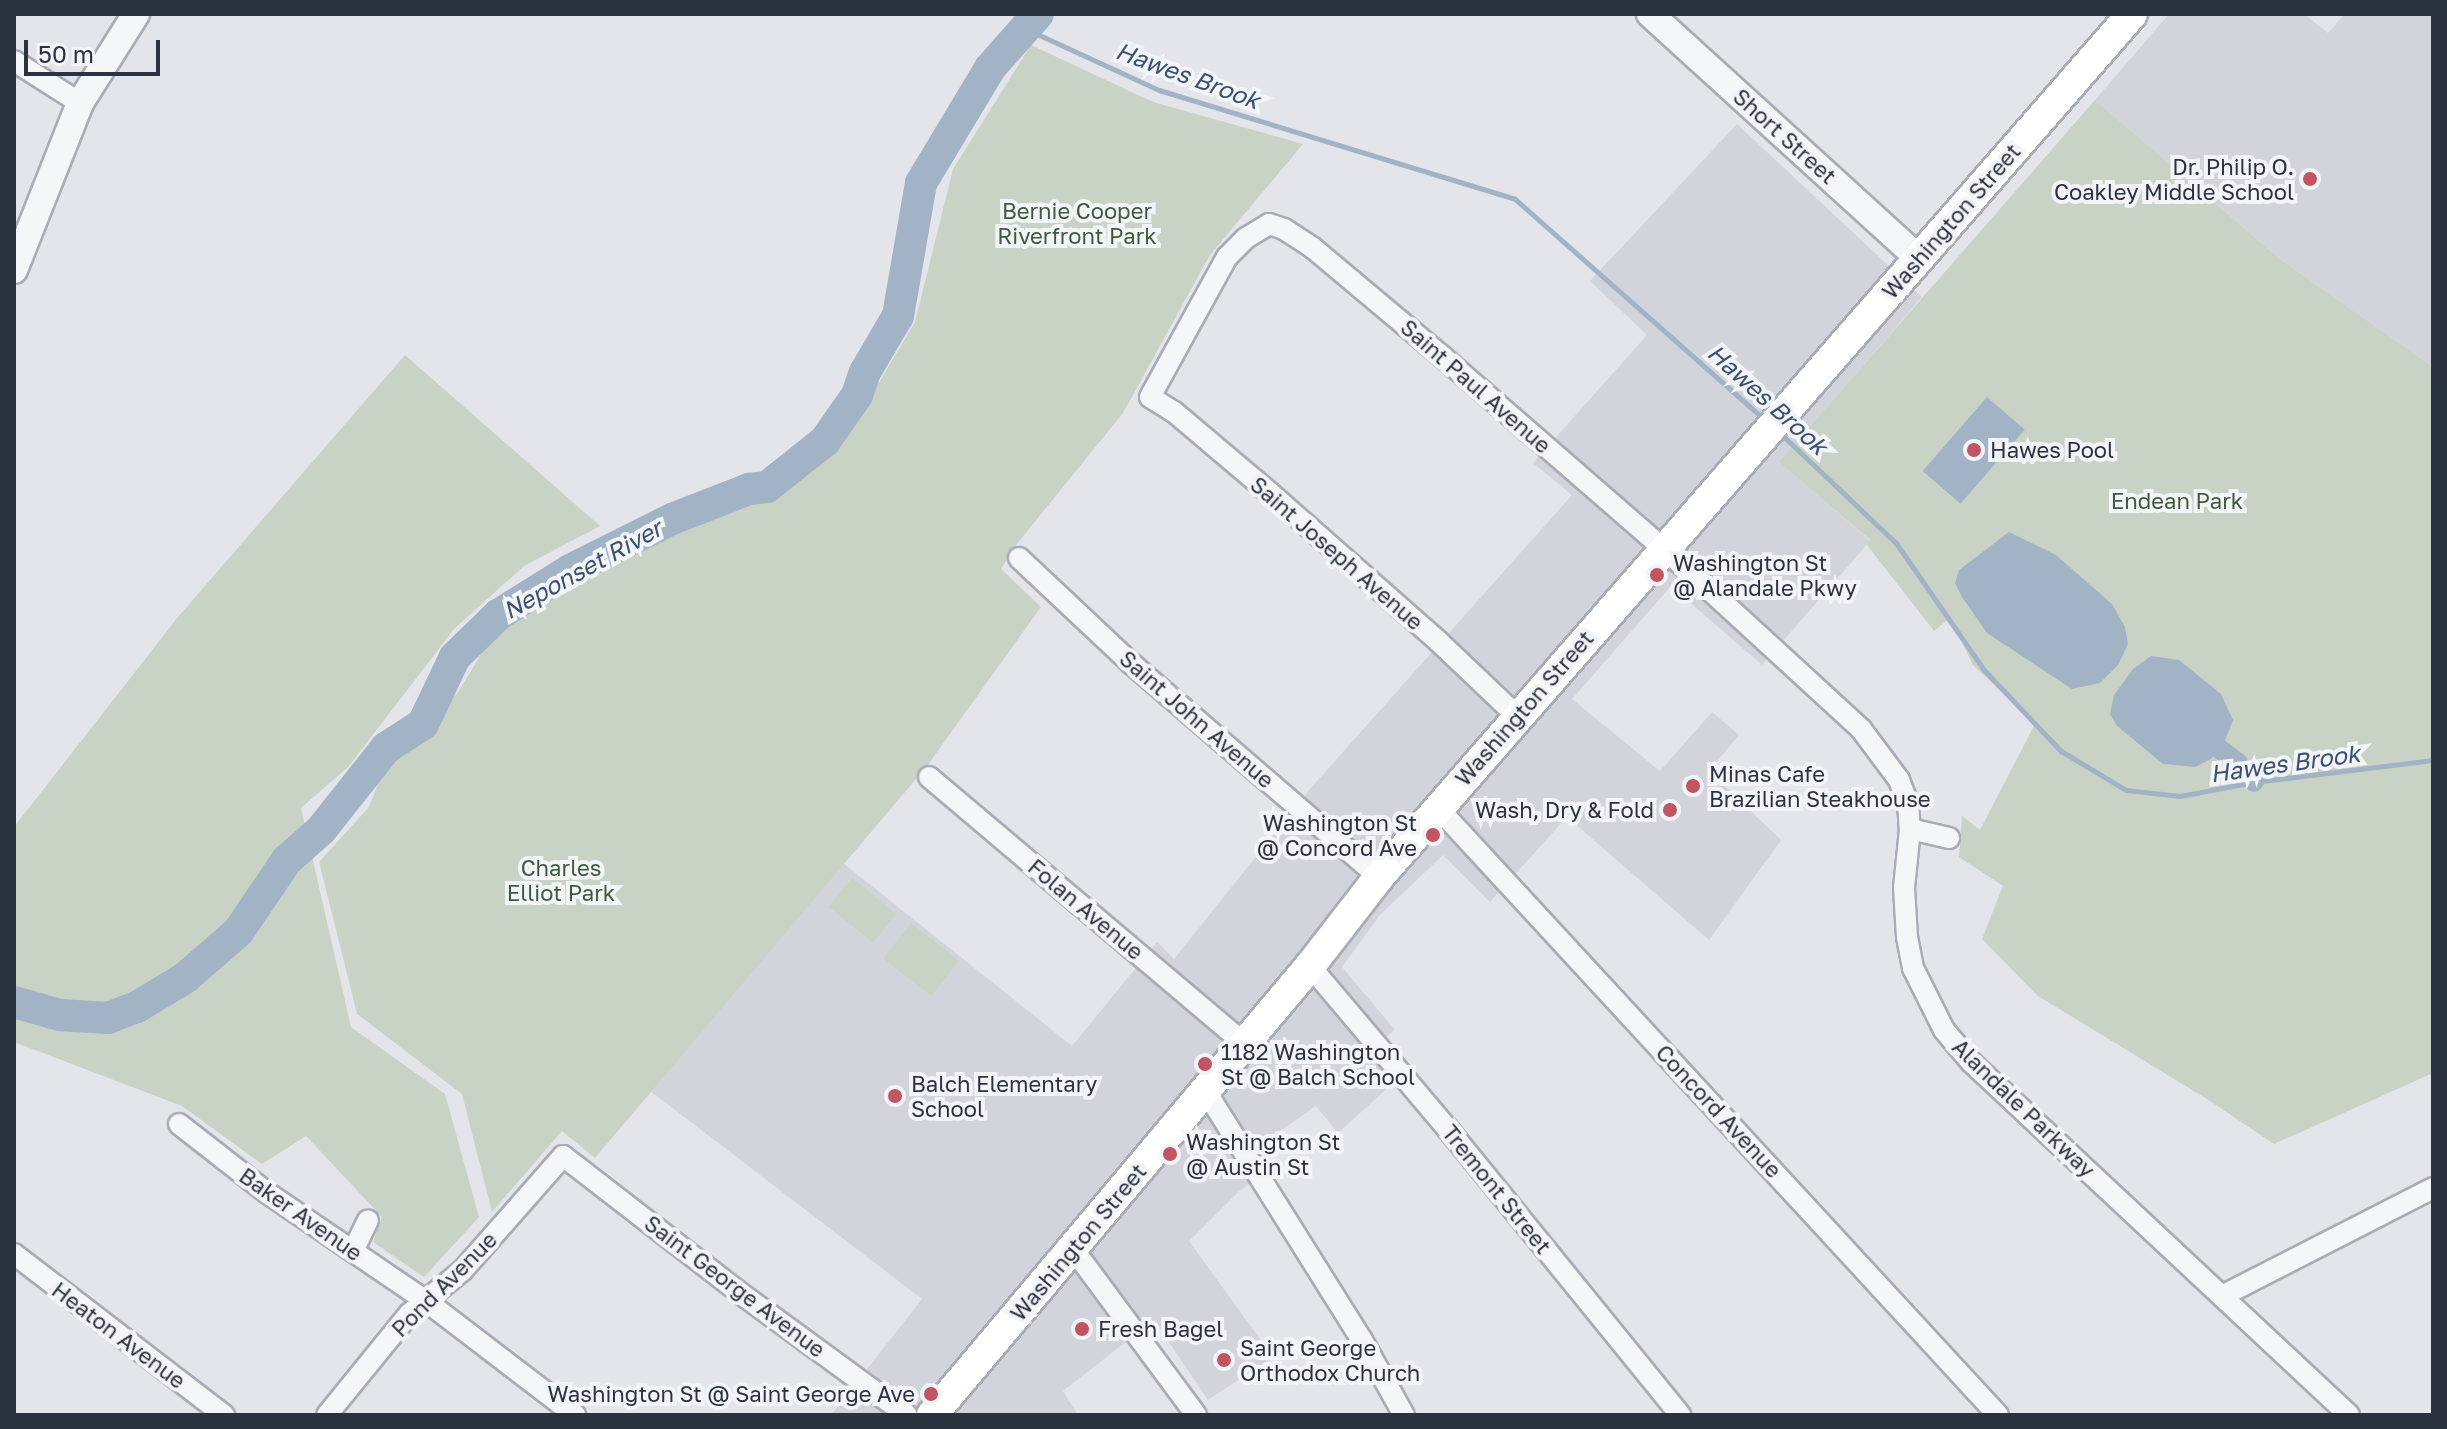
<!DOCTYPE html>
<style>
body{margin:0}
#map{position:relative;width:2447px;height:1429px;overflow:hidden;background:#e3e5ea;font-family:"Golos Text",sans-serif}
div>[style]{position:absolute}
.built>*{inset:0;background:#d1d5db}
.green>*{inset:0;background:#c8d3c5;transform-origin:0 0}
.water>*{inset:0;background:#a2b3c6;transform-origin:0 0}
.stream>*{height:5px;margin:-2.5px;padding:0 2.5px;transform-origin:2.5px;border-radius:2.5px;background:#a2b3c6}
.canal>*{height:20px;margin:-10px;padding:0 10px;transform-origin:10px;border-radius:10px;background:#a2b3c6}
.river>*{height:32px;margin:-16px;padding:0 16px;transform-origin:16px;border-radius:16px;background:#a2b3c6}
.roads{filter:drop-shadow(2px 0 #a8acb4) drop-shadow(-2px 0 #a8acb4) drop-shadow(0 2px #a8acb4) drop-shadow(0 -2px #a8acb4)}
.minor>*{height:20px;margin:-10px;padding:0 10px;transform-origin:10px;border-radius:10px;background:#f5f6f8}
.tertiary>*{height:26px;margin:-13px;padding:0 13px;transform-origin:13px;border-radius:13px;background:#f5f6f8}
.secondary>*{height:30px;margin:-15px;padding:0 15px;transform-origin:15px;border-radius:15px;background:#fff}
.dots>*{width:22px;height:22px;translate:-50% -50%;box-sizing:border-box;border:4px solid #f2f4f7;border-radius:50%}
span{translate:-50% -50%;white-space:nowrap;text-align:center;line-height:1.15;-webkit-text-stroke:8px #f2f4f7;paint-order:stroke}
.street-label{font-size:22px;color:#2c3340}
.poi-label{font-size:22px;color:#2c3340}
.right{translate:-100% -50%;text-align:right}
.left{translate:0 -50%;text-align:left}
.park-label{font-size:22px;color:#405b3b}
.water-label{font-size:24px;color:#3a5270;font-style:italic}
.frame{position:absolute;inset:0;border:16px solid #2c3340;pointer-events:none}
.scale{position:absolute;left:24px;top:40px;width:136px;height:36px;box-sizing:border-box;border:4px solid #2c3340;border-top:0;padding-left:10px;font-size:24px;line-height:28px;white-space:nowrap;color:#2c3340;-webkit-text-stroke:6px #f2f4f7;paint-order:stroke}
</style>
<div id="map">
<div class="built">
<div style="clip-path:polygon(2169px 14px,2304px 14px,2328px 33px,2345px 14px,2433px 14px,2433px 367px,2280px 259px,2095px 100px)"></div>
<div style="clip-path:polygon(1737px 124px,1922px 297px,1780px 462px,1870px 541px,1762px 665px,1671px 586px,1572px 699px,1660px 771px,1712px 712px,1739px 735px,1709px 771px,1781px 840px,1709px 940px,1567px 817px,1490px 902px,1443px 855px,1380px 915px,1342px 967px,1395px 1030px,1368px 1053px,1392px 1084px,1338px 1133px,1316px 1106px,1260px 1145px,1274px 1167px,1238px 1192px,1189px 1241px,1273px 1357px,1208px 1400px,1154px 1320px,1063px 1391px,1078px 1415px,831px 1415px,922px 1299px,649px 1090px,843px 863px,1072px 1046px,1157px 942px,1174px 959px,1310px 789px,1572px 495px,1533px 463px,1647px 335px,1590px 281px)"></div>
</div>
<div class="green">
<div style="clip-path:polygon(1031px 45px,1153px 102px,1303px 144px,1210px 255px,1123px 413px,1016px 545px,1001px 569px,1041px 607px,927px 766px,595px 1158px,562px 1131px,492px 1212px,462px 1094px,357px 1014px,319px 862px,369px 807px,381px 776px,407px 741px,457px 694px,501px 621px,654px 539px,780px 494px,842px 444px,915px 322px,953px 169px)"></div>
<div style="clip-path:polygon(2095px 100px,2280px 259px,2433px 367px,2433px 1073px,2274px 1144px,2207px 1099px,2038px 996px,1982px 939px,2003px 886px,1959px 857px,1962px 816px,1980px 830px,2035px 724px,1973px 665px,1950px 618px,1934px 631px,1867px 545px,1870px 540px,1779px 462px)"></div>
<div style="clip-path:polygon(405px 355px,600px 526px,524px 566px,454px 629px,349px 766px,301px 808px,351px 1027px,445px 1094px,479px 1217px,424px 1277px,373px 1242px,382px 1217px,306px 1136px,262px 1164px,182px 1106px,14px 1042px,14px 827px,178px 617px)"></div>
<div style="left:852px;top:878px;width:57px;height:37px;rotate:39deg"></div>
<div style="left:911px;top:923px;width:61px;height:45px;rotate:38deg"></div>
</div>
<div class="water">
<div style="left:1987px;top:397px;width:50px;height:98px;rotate:41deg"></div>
<div style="clip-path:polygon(2009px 532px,2056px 555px,2112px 604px,2125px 627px,2128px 644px,2118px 665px,2100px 683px,2072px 689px,1987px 633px,1962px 597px,1955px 583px,1959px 570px)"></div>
<div style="clip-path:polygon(2151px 656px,2179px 660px,2221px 694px,2233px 720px,2224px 743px,2211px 759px,2195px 767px,2163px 764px,2117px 726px,2110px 714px,2114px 695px,2133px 669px)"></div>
</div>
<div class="stream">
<div style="left:1024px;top:28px;width:149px;rotate:24.7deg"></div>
<div style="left:1159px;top:90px;width:372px;rotate:17deg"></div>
<div style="left:1515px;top:199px;width:332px;rotate:41.5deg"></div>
<div style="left:1781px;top:434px;width:158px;rotate:43.5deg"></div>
<div style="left:1896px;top:543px;width:155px;rotate:55.3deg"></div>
<div style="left:1984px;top:670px;width:112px;rotate:46.5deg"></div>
<div style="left:2061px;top:751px;width:76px;rotate:31deg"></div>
<div style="left:2126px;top:790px;width:54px;rotate:6.3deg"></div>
<div style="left:2180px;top:796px;width:75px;rotate:-10.7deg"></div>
<div style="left:2254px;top:782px;width:180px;rotate:-7deg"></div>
</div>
<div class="canal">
<div style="left:2200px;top:734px;width:48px;rotate:37.3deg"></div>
<div style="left:2249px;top:773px;width:10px;rotate:61deg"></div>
</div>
<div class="river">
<div style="left:14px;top:1002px;width:48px;rotate:15.8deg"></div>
<div style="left:60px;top:1015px;width:48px;rotate:3.6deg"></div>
<div style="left:108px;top:1018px;width:31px;rotate:-21deg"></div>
<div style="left:137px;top:1007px;width:56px;rotate:-31.1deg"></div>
<div style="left:185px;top:978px;width:70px;rotate:-41deg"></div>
<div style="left:238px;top:932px;width:87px;rotate:-55.8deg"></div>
<div style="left:287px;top:860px;width:45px;rotate:-41.4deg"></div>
<div style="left:321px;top:830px;width:105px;rotate:-51.6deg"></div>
<div style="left:386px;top:748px;width:44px;rotate:-33deg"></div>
<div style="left:423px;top:724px;width:74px;rotate:-64.5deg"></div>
<div style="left:455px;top:657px;width:60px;rotate:-44.3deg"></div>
<div style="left:498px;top:615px;width:85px;rotate:-32deg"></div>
<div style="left:570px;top:570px;width:114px;rotate:-26.6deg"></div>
<div style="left:672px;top:519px;width:83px;rotate:-21.3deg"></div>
<div style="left:749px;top:489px;width:18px;rotate:-6deg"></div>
<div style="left:767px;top:487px;width:74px;rotate:-38.4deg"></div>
<div style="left:825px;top:441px;width:56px;rotate:-55.2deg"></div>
<div style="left:857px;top:395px;width:24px;rotate:-71deg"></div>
<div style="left:865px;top:372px;width:65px;rotate:-59.5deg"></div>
<div style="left:898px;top:316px;width:135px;rotate:-80.2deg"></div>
<div style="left:921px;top:183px;width:134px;rotate:-59deg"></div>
<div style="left:990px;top:68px;width:72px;rotate:-48.4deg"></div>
</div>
<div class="roads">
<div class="minor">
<div style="left:14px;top:61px;width:78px;rotate:32.5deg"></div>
<div style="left:1019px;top:558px;width:155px;rotate:43.2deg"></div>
<div style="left:1132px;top:664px;width:326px;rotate:40.8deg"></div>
<div style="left:1517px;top:716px;width:109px;rotate:-136.5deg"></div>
<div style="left:1438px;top:641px;width:224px;rotate:-138.6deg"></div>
<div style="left:1270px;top:493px;width:126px;rotate:-139.8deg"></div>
<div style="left:1174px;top:412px;width:28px;rotate:-148deg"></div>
<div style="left:1150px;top:397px;width:160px;rotate:-61.2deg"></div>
<div style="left:1227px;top:257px;width:27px;rotate:-45deg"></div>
<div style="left:1246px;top:238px;width:27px;rotate:-31deg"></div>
<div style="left:1269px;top:224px;width:16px;rotate:18deg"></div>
<div style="left:1284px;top:229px;width:35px;rotate:33deg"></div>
<div style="left:1313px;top:248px;width:170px;rotate:40deg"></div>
<div style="left:1443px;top:357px;width:315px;rotate:41deg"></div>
<div style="left:1681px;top:564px;width:244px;rotate:42.5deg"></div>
<div style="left:1861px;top:729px;width:64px;rotate:53.3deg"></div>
<div style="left:1899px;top:780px;width:25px;rotate:69deg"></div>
<div style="left:1908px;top:803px;width:26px;rotate:86deg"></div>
<div style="left:1910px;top:829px;width:59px;rotate:95.8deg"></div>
<div style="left:1904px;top:888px;width:49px;rotate:86.5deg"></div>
<div style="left:1907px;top:937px;width:32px;rotate:79deg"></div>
<div style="left:1913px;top:968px;width:69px;rotate:63.4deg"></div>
<div style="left:1944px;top:1030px;width:42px;rotate:49.8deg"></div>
<div style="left:1971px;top:1062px;width:517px;rotate:43.04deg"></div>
<div style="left:929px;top:777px;width:411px;rotate:40.2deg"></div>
<div style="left:1438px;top:808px;width:826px;rotate:47.31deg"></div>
<div style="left:1910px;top:829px;width:40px;rotate:13deg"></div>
<div style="left:1310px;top:966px;width:220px;rotate:49.8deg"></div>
<div style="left:1452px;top:1134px;width:362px;rotate:50.9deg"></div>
<div style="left:1205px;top:1090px;width:295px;rotate:57.9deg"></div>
<div style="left:1362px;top:1340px;width:86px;rotate:60.8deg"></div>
<div style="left:179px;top:1124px;width:110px;rotate:38deg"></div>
<div style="left:266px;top:1192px;width:194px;rotate:34.3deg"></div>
<div style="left:426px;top:1301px;width:188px;rotate:37.4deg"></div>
<div style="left:1074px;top:1250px;width:205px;rotate:53.5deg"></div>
<div style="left:353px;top:1251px;width:34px;rotate:-64deg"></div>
<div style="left:14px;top:1254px;width:265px;rotate:37.5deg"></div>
<div style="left:2222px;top:1296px;width:237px;rotate:-27.1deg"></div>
<div style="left:327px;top:1415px;width:130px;rotate:-50.9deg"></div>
<div style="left:409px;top:1314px;width:68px;rotate:-39.1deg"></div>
<div style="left:462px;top:1271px;width:153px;rotate:-48.7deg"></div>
<div style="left:563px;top:1156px;width:232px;rotate:37.7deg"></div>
<div style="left:747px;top:1298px;width:198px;rotate:36.2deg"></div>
</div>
<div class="tertiary">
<div style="left:1650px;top:14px;width:364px;rotate:42.3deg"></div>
<div style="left:14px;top:270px;width:180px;rotate:-68.4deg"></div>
<div style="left:80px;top:103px;width:105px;rotate:-57.8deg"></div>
</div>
<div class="secondary">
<div style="left:932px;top:1415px;width:587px;rotate:-49.91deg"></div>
<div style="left:1310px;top:966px;width:113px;rotate:-52.2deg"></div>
<div style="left:1379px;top:877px;width:1145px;rotate:-48.89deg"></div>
</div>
</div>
<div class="dots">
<div style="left:2310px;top:179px;background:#c15564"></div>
<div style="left:1974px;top:450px;background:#c15564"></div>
<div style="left:1657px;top:575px;background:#c15564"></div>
<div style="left:1693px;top:786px;background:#c15564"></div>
<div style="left:1670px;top:810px;background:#c15564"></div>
<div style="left:1433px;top:835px;background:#c15564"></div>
<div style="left:1205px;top:1064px;background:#c15564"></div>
<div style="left:895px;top:1096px;background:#c15564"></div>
<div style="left:1170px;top:1154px;background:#c15564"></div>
<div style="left:1082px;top:1329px;background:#c15564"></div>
<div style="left:1224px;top:1360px;background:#c15564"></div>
<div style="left:931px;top:1394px;background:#c15564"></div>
</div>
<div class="street-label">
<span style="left:1785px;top:136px;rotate:42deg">Short Street</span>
<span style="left:1951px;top:221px;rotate:-49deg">Washington Street</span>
<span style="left:1476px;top:386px;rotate:41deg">Saint Paul Avenue</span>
<span style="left:1337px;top:553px;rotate:41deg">Saint Joseph Avenue</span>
<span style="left:1524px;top:708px;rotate:-49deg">Washington Street</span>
<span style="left:1197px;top:719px;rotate:41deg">Saint John Avenue</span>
<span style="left:1086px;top:909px;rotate:40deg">Folan Avenue</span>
<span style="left:2024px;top:1108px;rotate:44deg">Alandale Parkway</span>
<span style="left:1719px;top:1111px;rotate:47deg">Concord Avenue</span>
<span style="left:1497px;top:1189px;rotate:51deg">Tremont Street</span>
<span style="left:301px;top:1214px;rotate:35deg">Baker Avenue</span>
<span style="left:1078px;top:1242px;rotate:-50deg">Washington Street</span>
<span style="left:444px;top:1284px;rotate:-45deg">Pond Avenue</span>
<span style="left:735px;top:1286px;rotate:37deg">Saint George Avenue</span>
<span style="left:119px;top:1335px;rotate:37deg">Heaton Avenue</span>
</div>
<div class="poi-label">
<span class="right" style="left:2294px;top:179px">Dr. Philip O.<br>Coakley Middle School</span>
<span class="left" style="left:1990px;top:450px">Hawes Pool</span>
<span class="left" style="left:1673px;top:575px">Washington St<br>@ Alandale Pkwy</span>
<span class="left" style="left:1709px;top:786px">Minas Cafe<br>Brazilian Steakhouse</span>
<span class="right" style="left:1654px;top:810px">Wash, Dry &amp; Fold</span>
<span class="right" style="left:1417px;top:835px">Washington St<br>@ Concord Ave</span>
<span class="left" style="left:1221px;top:1064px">1182 Washington<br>St @ Balch School</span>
<span class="left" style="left:911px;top:1096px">Balch Elementary<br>School</span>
<span class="left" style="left:1186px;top:1154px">Washington St<br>@ Austin St</span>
<span class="left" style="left:1098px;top:1329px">Fresh Bagel</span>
<span class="left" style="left:1240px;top:1360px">Saint George<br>Orthodox Church</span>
<span class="right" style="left:915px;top:1394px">Washington St @ Saint George Ave</span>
</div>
<div class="park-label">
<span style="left:1077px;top:223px">Bernie Cooper<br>Riverfront Park</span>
<span style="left:2177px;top:501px">Endean Park</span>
<span style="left:561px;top:880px">Charles<br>Elliot Park</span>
</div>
<div class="water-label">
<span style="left:1188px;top:75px;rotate:20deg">Hawes Brook</span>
<span style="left:1768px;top:399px;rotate:42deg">Hawes Brook</span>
<span style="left:582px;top:569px;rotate:-29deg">Neponset River</span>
<span style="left:2285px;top:763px;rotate:-8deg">Hawes Brook</span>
</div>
<div class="frame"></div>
<div class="scale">50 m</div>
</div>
